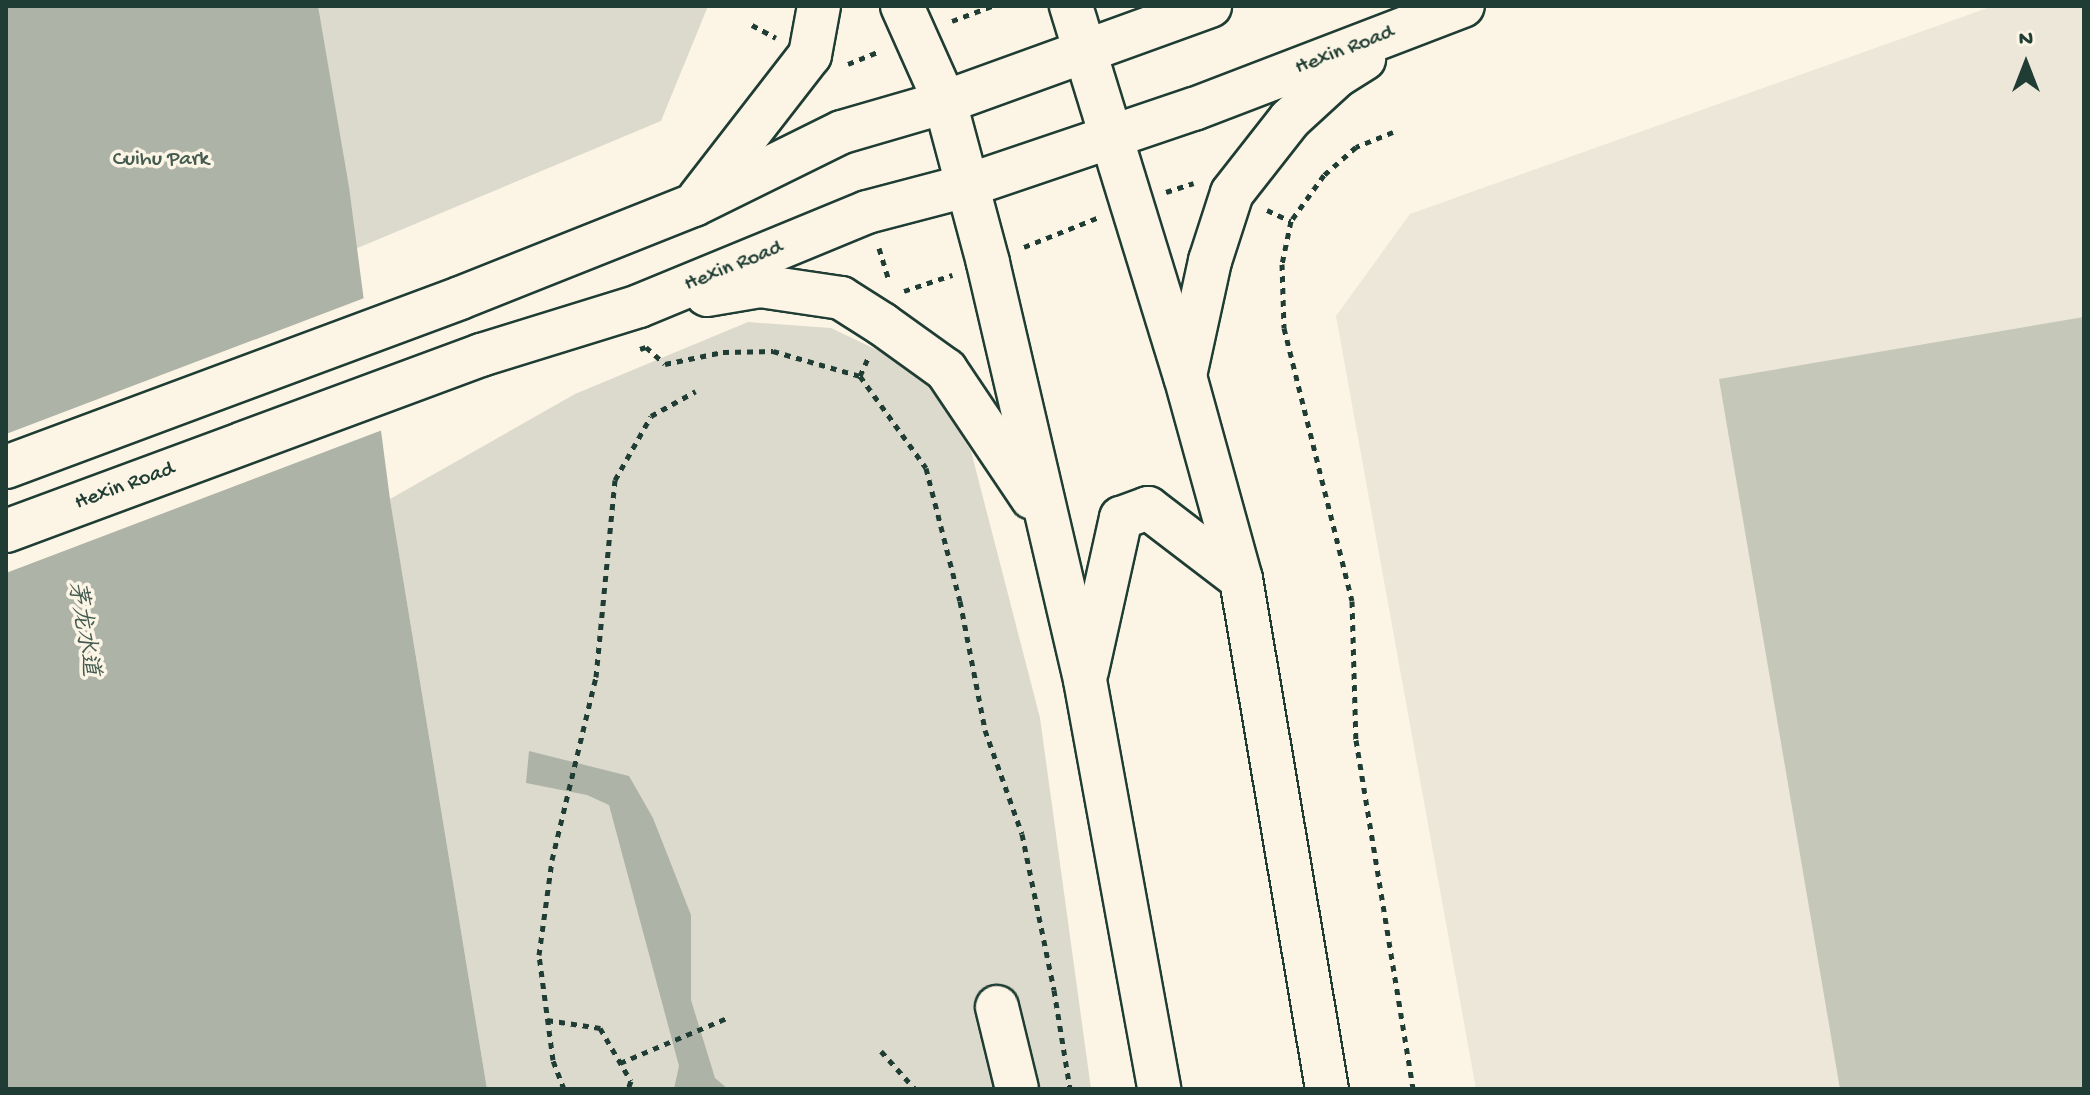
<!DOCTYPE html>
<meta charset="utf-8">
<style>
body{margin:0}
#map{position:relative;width:2090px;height:1095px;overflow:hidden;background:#fcf5e5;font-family:"Gochi Hand","LXGW WenKai TC",sans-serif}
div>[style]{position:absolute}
.built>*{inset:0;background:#ece7d8}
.green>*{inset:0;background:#dcdacc}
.water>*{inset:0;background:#aeb3a7}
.pier>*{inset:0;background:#fcf5e5}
.building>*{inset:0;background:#c5c7b9}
.path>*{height:5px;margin-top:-2.5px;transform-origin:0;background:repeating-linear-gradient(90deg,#1f3d34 0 6px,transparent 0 12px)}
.roads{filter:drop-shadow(2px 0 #1f3d34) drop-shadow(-2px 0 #1f3d34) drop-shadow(0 2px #1f3d34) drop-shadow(0 -2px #1f3d34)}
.minor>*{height:42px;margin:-21px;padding:0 21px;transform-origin:21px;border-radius:21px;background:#fcf5e5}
span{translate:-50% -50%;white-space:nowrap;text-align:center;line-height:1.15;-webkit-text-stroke:7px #fcf5e5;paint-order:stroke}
.street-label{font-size:22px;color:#1f3d34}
.park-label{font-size:22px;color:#455c52}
.water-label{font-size:24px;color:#435a51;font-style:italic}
.frame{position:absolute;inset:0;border:8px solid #1f3d34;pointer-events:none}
.north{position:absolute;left:1986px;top:24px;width:80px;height:80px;-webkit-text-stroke:6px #fcf5e5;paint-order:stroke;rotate:0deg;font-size:22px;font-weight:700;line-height:32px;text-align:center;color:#1f3d34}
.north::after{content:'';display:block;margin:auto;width:28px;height:36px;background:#1f3d34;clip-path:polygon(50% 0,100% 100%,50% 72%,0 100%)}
</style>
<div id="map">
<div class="built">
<div style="clip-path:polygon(1993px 6px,2084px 6px,2084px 1089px,1476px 1089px,1336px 316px,1410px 214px)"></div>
</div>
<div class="green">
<div style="clip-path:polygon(6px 6px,708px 6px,661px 121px,6px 395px)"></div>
<div style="clip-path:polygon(748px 322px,831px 328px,919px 370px,971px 451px,1040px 718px,1091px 1089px,487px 1089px,390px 499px,575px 394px)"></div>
</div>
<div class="water">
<div style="clip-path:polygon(6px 6px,318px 6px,349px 187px,390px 499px,487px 1089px,6px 1089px)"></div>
<div style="clip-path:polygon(529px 751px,629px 776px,653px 818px,691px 915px,691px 1000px,715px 1078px,728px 1089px,674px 1089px,679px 1066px,609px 805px,587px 795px,526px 783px)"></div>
</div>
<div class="pier">
<div style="clip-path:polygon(367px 297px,385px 429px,6px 573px,6px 434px)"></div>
</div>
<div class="building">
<div style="clip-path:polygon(2084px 317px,2084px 1089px,1840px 1089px,1719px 379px)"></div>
</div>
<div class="path">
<div style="left:952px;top:21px;width:43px;rotate:-20.6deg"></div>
<div style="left:752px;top:25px;width:27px;rotate:28deg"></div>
<div style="left:848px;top:64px;width:35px;rotate:-22deg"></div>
<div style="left:1393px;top:132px;width:40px;rotate:158deg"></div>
<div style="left:1356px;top:147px;width:43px;rotate:138.8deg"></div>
<div style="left:1324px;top:175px;width:57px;rotate:125.7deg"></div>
<div style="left:1291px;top:221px;width:44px;rotate:101.8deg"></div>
<div style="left:1282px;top:264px;width:64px;rotate:88.2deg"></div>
<div style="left:1284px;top:328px;width:281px;rotate:76deg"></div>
<div style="left:1352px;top:601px;width:139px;rotate:88.4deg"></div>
<div style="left:1356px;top:740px;width:354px;rotate:80.7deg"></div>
<div style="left:1166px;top:192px;width:29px;rotate:-18deg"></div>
<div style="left:1267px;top:210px;width:26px;rotate:25deg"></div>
<div style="left:1024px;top:247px;width:79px;rotate:-21.7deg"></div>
<div style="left:879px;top:248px;width:34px;rotate:73deg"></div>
<div style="left:904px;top:291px;width:51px;rotate:-18.4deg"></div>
<div style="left:640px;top:349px;width:6px;rotate:-18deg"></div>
<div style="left:646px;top:347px;width:25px;rotate:42deg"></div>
<div style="left:665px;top:364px;width:59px;rotate:-11.7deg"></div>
<div style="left:723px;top:352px;width:50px;rotate:-1.1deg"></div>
<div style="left:773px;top:351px;width:91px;rotate:16deg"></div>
<div style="left:860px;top:376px;width:113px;rotate:54.3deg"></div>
<div style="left:926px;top:468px;width:137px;rotate:75.7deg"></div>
<div style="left:960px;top:601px;width:131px;rotate:79deg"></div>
<div style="left:985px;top:730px;width:110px;rotate:70.4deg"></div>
<div style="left:1022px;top:834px;width:159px;rotate:78.4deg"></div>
<div style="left:1054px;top:990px;width:100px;rotate:80.8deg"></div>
<div style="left:860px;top:376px;width:20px;rotate:-66deg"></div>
<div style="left:547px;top:1020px;width:54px;rotate:8.6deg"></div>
<div style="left:600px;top:1028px;width:61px;rotate:59.7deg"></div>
<div style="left:631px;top:1081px;width:9px;rotate:111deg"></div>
<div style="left:881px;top:1051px;width:51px;rotate:48.2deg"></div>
<div style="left:620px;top:1063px;width:116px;rotate:-22.8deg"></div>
<div style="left:564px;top:1089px;width:31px;rotate:-111deg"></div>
<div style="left:553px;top:1060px;width:106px;rotate:-97.6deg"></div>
<div style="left:539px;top:955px;width:96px;rotate:-82.2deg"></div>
<div style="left:552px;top:860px;width:188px;rotate:-76.5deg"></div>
<div style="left:596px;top:677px;width:198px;rotate:-84.5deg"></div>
<div style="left:615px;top:480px;width:73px;rotate:-60.6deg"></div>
<div style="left:651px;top:416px;width:51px;rotate:-29.1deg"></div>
</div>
<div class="roads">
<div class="minor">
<div style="left:902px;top:6px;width:105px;rotate:65.9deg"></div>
<div style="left:945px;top:102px;width:167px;rotate:75deg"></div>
<div style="left:988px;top:263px;width:428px;rotate:76.9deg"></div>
<div style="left:1085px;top:680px;width:416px;rotate:79.7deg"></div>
<div style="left:1071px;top:6px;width:387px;rotate:72.9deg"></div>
<div style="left:1185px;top:376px;width:211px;rotate:74.6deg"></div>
<div style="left:1241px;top:579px;width:517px;rotate:80.43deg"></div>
<div style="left:699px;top:198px;width:181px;rotate:-52.2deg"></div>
<div style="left:810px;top:55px;width:50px;rotate:-79.6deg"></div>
<div style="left:707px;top:295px;width:54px;rotate:-9.6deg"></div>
<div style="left:760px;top:286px;width:82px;rotate:8.4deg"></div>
<div style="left:841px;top:298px;width:49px;rotate:32.4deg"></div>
<div style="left:882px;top:324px;width:79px;rotate:35.7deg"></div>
<div style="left:946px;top:370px;width:154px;rotate:56.1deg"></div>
<div style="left:1186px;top:371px;width:113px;rotate:-77.7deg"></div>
<div style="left:1210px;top:261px;width:71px;rotate:-72.1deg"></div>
<div style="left:1232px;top:193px;width:94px;rotate:-51.9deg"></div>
<div style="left:1290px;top:119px;width:64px;rotate:-42.5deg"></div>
<div style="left:1337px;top:76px;width:32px;rotate:-32deg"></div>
<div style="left:6px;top:467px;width:484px;rotate:-20.4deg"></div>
<div style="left:460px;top:298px;width:252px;rotate:-21.7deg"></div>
<div style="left:694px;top:205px;width:165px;rotate:-26.3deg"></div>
<div style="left:842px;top:132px;width:107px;rotate:-16.2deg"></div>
<div style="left:945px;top:102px;width:282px;rotate:-19.9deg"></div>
<div style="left:6px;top:531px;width:507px;rotate:-20.33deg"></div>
<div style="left:481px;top:355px;width:165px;rotate:-17.2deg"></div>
<div style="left:639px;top:306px;width:247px;rotate:-22.4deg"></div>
<div style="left:867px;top:212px;width:102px;rotate:-14.7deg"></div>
<div style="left:966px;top:186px;width:241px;rotate:-18.7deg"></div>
<div style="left:1194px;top:109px;width:288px;rotate:-21deg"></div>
<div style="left:1087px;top:671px;width:157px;rotate:-77.5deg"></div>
<div style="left:1121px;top:518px;width:29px;rotate:-20deg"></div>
<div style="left:1148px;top:508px;width:117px;rotate:37.4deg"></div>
<div style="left:997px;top:1007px;width:84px;rotate:76.3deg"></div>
</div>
</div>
<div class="street-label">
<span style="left:1345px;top:51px;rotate:-21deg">Hexin Road</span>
<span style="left:734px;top:267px;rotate:-22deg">Hexin Road</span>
<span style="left:125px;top:487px;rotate:-20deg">Hexin Road</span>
</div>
<div class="park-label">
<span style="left:161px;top:161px">Cuihu Park</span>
</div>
<div class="water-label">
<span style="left:82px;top:629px;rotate:81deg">茅龙水道</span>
</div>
<div class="frame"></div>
<div class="north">N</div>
</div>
